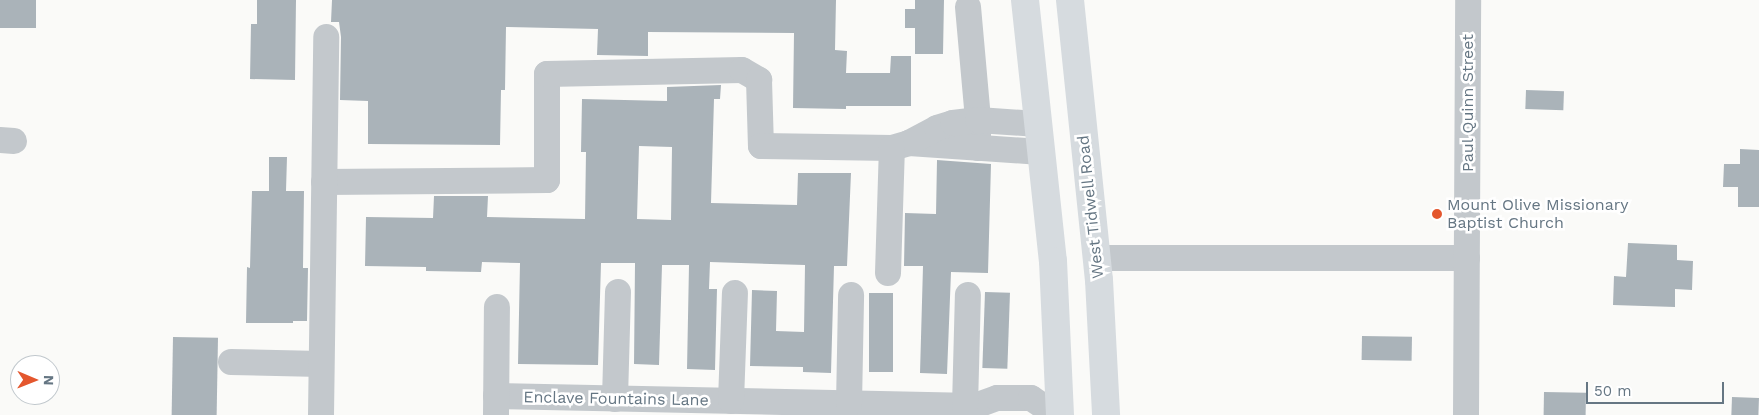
<!DOCTYPE html>
<style>
body{margin:0}
#map{position:relative;width:1759px;height:415px;overflow:hidden;background:#fafaf8;font-family:"Work Sans",sans-serif}
div>[style]{position:absolute}
.building>*{inset:0;background:#aab3b9;transform-origin:0 0}
.minor>*{height:26px;margin:-13px;padding:0 13px;transform-origin:13px;border-radius:13px;background:#c3c8cc}
.major>*{height:28px;margin:-14px;padding:0 14px;transform-origin:14px;border-radius:14px;background:#d6dbdf}
.dots>*{width:14px;height:14px;translate:-50% -50%;box-sizing:border-box;border:2px solid #fff;border-radius:50%}
span{translate:-50% -50%;white-space:nowrap;text-align:center;line-height:1.15;-webkit-text-stroke:5px #fff;paint-order:stroke}
.street-label{font-size:16px;color:#657683}
.poi-label{font-size:16px;color:#657683}
.left{translate:0 -50%;text-align:left}
.north{position:absolute;left:10px;top:355px;width:50px;height:50px;box-sizing:border-box;background:#fff;border:1px solid #c1c8cd;border-radius:50%;rotate:91deg;font-size:14px;font-weight:700;line-height:20px;text-align:center;color:#657683}
.north::after{content:'';display:block;margin:auto;width:18px;height:22px;background:#e4572e;clip-path:polygon(50% 0,100% 100%,50% 72%,0 100%)}
.scale{position:absolute;left:1586px;top:382px;width:138px;height:22px;box-sizing:border-box;border:2px solid #657683;border-top:0;padding-left:6px;font-size:15px;line-height:18px;white-space:nowrap;color:#657683;-webkit-text-stroke:4px #fff;paint-order:stroke}
</style>
<div id="map">
<div class="building">
<div style="left:0;top:0;width:36px;height:28px"></div>
<div style="clip-path:polygon(257px 0,296px 0,295px 80px,250px 79px,251px 24px,257px 24px)"></div>
<div style="clip-path:polygon(332px 0,836px 0,835px 50px,847px 51px,846px 73px,890px 73px,891px 56px,911px 56px,911px 106px,846px 106px,846px 109px,793px 108px,794px 33px,648px 32px,648px 56px,597px 55px,598px 29px,506px 27px,505px 90px,501px 90px,500px 145px,368px 144px,368px 101px,340px 100px,341px 37px,339px 22px,331px 22px)"></div>
<div style="clip-path:polygon(915px 0,944px 0,943px 54px,915px 54px,915px 28px,905px 28px,905px 9px,915px 9px)"></div>
<div style="clip-path:polygon(evenodd,721px 85px,720px 99px,714px 99px,711px 203px,797px 205px,798px 173px,851px 173px,847px 266px,834px 266px,831px 373px,803px 372px,803px 367px,750px 366px,752px 290px,777px 291px,776px 331px,804px 332px,805px 265px,710px 262px,709px 289px,717px 289px,715px 370px,687px 369px,689px 265px,662px 265px,659px 365px,634px 364px,635px 263px,601px 263px,598px 365px,518px 364px,520px 263px,482px 262px,481px 272px,426px 271px,426px 267px,365px 266px,366px 217px,433px 218px,434px 196px,488px 196px,487px 217px,585px 219px,586px 152px,581px 152px,582px 99px,667px 101px,667px 87px,721px 85px,639px 146px,672px 147px,671px 220px,637px 219px,639px 146px)"></div>
<div style="left:1526px;top:90px;width:38px;height:19px;rotate:2deg"></div>
<div style="clip-path:polygon(1740px 149px,1759px 150px,1759px 207px,1738px 207px,1738px 187px,1723px 187px,1724px 164px,1740px 164px)"></div>
<div style="clip-path:polygon(269px 157px,287px 157px,286px 191px,304px 191px,303px 268px,308px 268px,307px 321px,293px 321px,293px 323px,246px 323px,247px 267px,250px 268px,252px 191px,269px 191px)"></div>
<div style="clip-path:polygon(937px 160px,991px 164px,988px 273px,951px 272px,947px 374px,920px 373px,923px 266px,904px 266px,905px 213px,936px 214px)"></div>
<div style="clip-path:polygon(1628px 243px,1677px 245px,1677px 260px,1693px 261px,1692px 290px,1675px 289px,1675px 307px,1613px 305px,1614px 276px,1626px 277px)"></div>
<div style="left:985px;top:292px;width:25px;height:76px;rotate:2deg"></div>
<div style="left:869px;top:293px;width:24px;height:79px"></div>
<div style="left:1362px;top:336px;width:50px;height:24px;rotate:1deg"></div>
<div style="left:173px;top:337px;width:45px;height:78px;rotate:1deg"></div>
<div style="left:1544px;top:392px;width:42px;height:23px;rotate:1deg"></div>
<div style="left:1732px;top:397px;width:27px;height:18px;rotate:2deg"></div>
</div>
<div class="minor">
<div style="left:968px;top:7px;width:113px;rotate:84.9deg"></div>
<div style="left:978px;top:120px;width:28px;rotate:90deg"></div>
<div style="left:0;top:140px;width:14px;rotate:4deg"></div>
<div style="left:909px;top:143px;width:132px;rotate:3.9deg"></div>
<div style="left:324px;top:182px;width:223px;rotate:-0.5deg"></div>
<div style="left:547px;top:180px;width:106px;rotate:-90deg"></div>
<div style="left:547px;top:74px;width:195px;rotate:-1.2deg"></div>
<div style="left:742px;top:70px;width:20px;rotate:30deg"></div>
<div style="left:759px;top:80px;width:66px;rotate:88.3deg"></div>
<div style="left:761px;top:146px;width:131px;rotate:0.9deg"></div>
<div style="left:892px;top:148px;width:18px;rotate:-16deg"></div>
<div style="left:909px;top:143px;width:32px;rotate:-28deg"></div>
<div style="left:937px;top:128px;width:17px;rotate:-17deg"></div>
<div style="left:953px;top:123px;width:25px;rotate:-7deg"></div>
<div style="left:978px;top:120px;width:60px;rotate:3.8deg"></div>
<div style="left:1097px;top:258px;width:370px"></div>
<div style="left:888px;top:273px;width:125px;rotate:-88.2deg"></div>
<div style="left:231px;top:362px;width:90px;rotate:1.3deg"></div>
<div style="left:496px;top:396px;width:479px;rotate:1.2deg"></div>
<div style="left:975px;top:406px;width:23px;rotate:-20deg"></div>
<div style="left:997px;top:398px;width:34px"></div>
<div style="left:1031px;top:398px;width:23px;rotate:34deg"></div>
<div style="left:615px;top:399px;width:107px;rotate:-88.4deg"></div>
<div style="left:731px;top:401px;width:108px;rotate:-87.9deg"></div>
<div style="left:849px;top:404px;width:109px;rotate:-88.9deg"></div>
<div style="left:965px;top:406px;width:111px;rotate:-88.5deg"></div>
<div style="left:321px;top:415px;width:378px;rotate:-89.2deg"></div>
<div style="left:496px;top:415px;width:108px;rotate:-89.5deg"></div>
<div style="left:1466px;top:415px;width:415px;rotate:-89.7deg"></div>
</div>
<div class="major">
<div style="left:1025px;top:0;width:262px;rotate:83.9deg"></div>
<div style="left:1053px;top:261px;width:154px;rotate:87.4deg"></div>
<div style="left:1070px;top:0;width:281px;rotate:84.1deg"></div>
<div style="left:1099px;top:280px;width:135px;rotate:87deg"></div>
</div>
<div class="dots">
<div style="left:1437px;top:214px;background:#e4572e"></div>
</div>
<div class="street-label">
<span style="left:1468px;top:103px;rotate:-90deg">Paul Quinn Street</span>
<span style="left:1091px;top:207px;rotate:-96deg">West Tidwell Road</span>
<span style="left:616px;top:399px;rotate:1deg">Enclave Fountains Lane</span>
</div>
<div class="poi-label">
<span class="left" style="left:1447px;top:214px">Mount Olive Missionary<br>Baptist Church</span>
</div>
<div class="north">N</div>
<div class="scale">50 m</div>
</div>
